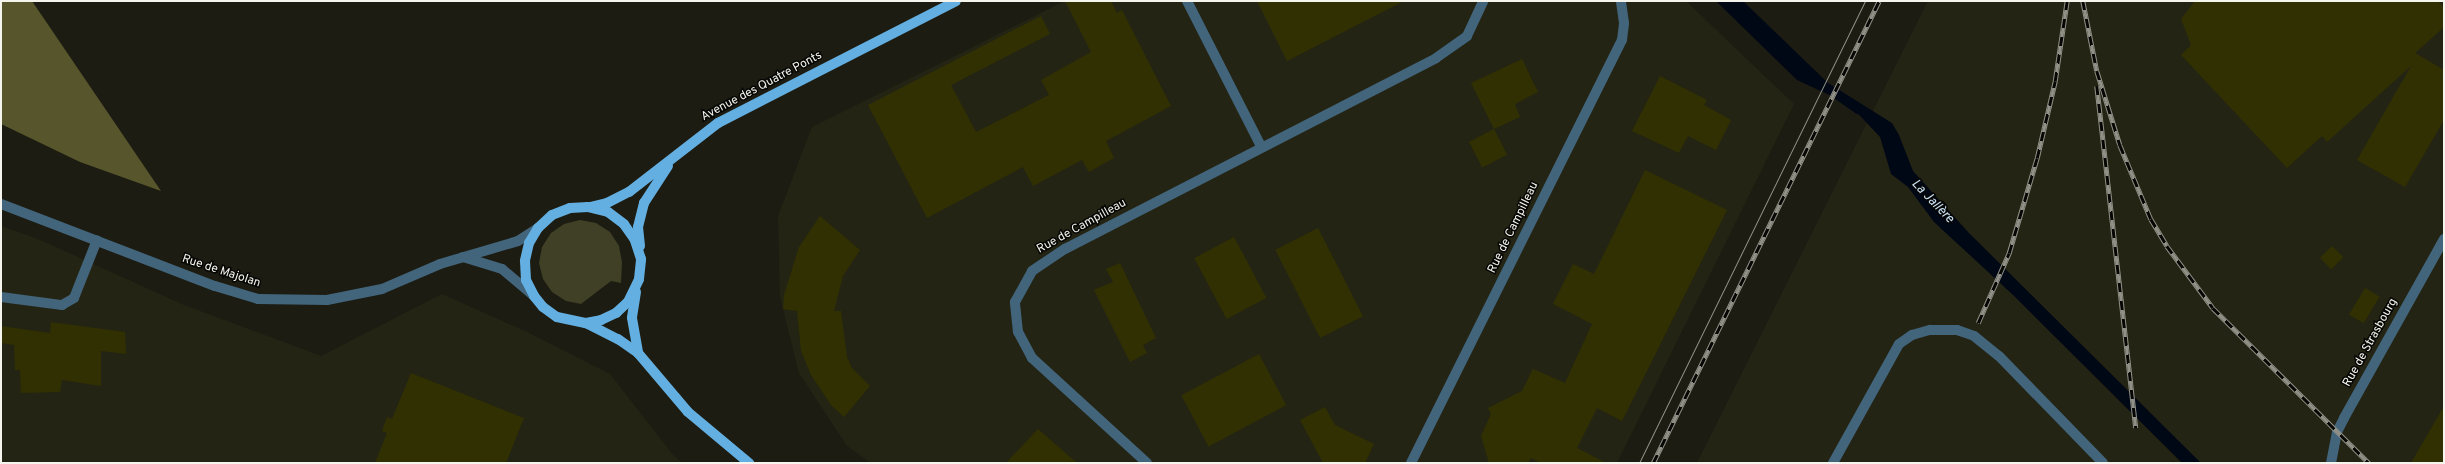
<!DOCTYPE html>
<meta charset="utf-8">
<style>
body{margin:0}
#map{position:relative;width:2445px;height:464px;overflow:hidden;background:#1c1c12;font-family:Overpass,sans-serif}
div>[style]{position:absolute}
.built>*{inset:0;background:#242414}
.green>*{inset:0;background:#404026}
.forest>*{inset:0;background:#56552b}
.water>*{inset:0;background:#000815}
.stream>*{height:5.5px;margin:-2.75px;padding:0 2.75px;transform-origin:2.75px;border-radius:2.75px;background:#000815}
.building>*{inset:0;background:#313002;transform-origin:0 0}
.minor>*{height:10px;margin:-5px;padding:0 5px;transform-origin:5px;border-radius:5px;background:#42657c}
.major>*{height:10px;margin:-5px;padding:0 5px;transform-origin:5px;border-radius:5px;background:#64afe1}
.tram>*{height:1px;margin:-0.5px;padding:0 0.5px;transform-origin:0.5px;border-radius:0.5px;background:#919188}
.rail>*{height:4.5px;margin-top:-2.25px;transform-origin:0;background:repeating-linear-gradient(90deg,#060604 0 9px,#919188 0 18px);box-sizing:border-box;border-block:1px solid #919188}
span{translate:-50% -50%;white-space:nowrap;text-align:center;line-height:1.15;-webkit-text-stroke:3px #060604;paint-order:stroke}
.street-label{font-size:12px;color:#f5f5ee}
.water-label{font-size:13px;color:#cce5f8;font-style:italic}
.frame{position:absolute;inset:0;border:2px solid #f5f5ee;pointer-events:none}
</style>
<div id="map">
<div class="built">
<div style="clip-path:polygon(1065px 1px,1686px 1px,1794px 104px,1617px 463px,871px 463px,847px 446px,799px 373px,780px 297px,778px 216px,812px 127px)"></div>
<div style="clip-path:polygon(1928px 1px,2444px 1px,2444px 463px,1697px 463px)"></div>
<div style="clip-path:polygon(1px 226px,38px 239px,184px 305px,321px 356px,442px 294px,527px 332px,610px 374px,673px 455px,683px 463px,1px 463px)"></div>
</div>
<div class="green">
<div style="clip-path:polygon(580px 220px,596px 223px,610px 232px,619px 246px,622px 262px,621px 283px,611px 281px,581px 304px,566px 301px,552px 292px,543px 279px,539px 263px,542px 247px,551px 233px,564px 224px)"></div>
</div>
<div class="forest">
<div style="clip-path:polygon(1px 1px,32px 1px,161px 191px,80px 162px,1px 124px)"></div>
</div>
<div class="water">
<div style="clip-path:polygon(1716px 1px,1743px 1px,1828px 83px,1892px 123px,1899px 135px,1913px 171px,1969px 233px,2201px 463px,2182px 463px,2013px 295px,1934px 222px,1908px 187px,1891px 174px,1880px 137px,1849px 104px,1797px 80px)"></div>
</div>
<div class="stream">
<div style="left:1838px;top:97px;width:24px;rotate:35deg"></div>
</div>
<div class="building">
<div style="clip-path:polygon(1065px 1px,1111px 1px,1117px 13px,1122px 10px,1171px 106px,1106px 141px,1114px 158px,1089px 172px,1082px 160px,1033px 186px,1023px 167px,927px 218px,868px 105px,1041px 16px,1050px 34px,951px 85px,976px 132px,1049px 95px,1041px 80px,1091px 52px)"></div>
<div style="clip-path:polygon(1257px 1px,1404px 1px,1287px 61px)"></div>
<div style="clip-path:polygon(2195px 1px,2438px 1px,2444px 8px,2444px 27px,2415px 53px,2444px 70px,2444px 120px,2405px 187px,2357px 160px,2411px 66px,2327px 142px,2322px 136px,2287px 168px,2181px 55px,2191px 45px,2181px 19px)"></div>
<div style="clip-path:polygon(1522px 59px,1538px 92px,1515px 104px,1520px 117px,1494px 129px,1471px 83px)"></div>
<div style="clip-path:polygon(1660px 76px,1707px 100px,1704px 105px,1731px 120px,1716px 150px,1688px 136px,1679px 153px,1632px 131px)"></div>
<div style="left:1494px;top:129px;width:29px;height:28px;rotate:63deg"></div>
<div style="clip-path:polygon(1645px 170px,1727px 210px,1622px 421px,1597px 408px,1577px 448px,1606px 463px,1541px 463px,1531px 458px,1528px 463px,1489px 463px,1481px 436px,1491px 414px,1488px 408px,1522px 391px,1533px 369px,1565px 383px,1592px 324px,1553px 304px,1573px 264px,1594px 274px)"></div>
<div style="clip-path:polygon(820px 216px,860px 250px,843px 276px,834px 311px,841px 311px,847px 357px,852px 368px,870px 386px,844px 417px,831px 405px,811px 375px,801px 351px,797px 311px,783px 309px,784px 295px,799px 247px)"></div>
<div style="left:1318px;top:228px;width:99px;height:48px;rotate:63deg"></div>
<div style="left:1234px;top:237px;width:69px;height:45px;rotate:62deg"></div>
<div style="left:2332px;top:246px;width:16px;height:17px;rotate:45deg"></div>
<div style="clip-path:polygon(1120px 263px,1156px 338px,1143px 345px,1147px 353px,1130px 362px,1094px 290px,1113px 282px,1106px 269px)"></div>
<div style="left:2365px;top:288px;width:17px;height:31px;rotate:31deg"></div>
<div style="clip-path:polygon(51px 322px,125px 332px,126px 354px,101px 351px,101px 386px,62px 380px,60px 392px,21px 393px,20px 370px,15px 370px,14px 345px,1px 343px,1px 326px,50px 333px)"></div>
<div style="left:1259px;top:354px;width:58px;height:88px;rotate:62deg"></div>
<div style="clip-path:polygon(411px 373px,524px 418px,506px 463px,375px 463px,387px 433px,382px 431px,387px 417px,392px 419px)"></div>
<div style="clip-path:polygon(2444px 406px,2444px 463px,2411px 463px)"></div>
<div style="clip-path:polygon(1325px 407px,1335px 425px,1374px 444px,1365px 463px,1323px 463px,1300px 420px)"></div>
<div style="clip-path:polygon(1038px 429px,1077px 463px,1006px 463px)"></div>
</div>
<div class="minor">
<div style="left:1187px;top:1px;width:163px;rotate:63deg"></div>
<div style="left:1px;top:204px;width:229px;rotate:21deg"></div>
<div style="left:215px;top:286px;width:45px;rotate:16.8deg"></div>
<div style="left:258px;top:299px;width:69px;rotate:0.8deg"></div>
<div style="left:327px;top:300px;width:56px;rotate:-11.3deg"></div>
<div style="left:382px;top:289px;width:63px;rotate:-23.3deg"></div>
<div style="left:440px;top:264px;width:81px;rotate:-16.4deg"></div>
<div style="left:518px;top:241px;width:24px;rotate:-33deg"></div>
<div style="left:463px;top:257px;width:41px;rotate:17.1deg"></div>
<div style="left:502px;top:269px;width:39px;rotate:40deg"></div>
<div style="left:1px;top:297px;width:62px;rotate:7.5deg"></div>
<div style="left:62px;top:305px;width:14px;rotate:-30deg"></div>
<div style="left:74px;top:298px;width:62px;rotate:-68.4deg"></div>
<div style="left:1147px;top:463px;width:156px;rotate:-137.6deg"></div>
<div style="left:1032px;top:358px;width:30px;rotate:-118deg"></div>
<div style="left:1018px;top:332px;width:30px;rotate:-96deg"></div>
<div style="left:1015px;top:302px;width:35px;rotate:-61deg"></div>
<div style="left:1032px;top:271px;width:40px;rotate:-34deg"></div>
<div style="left:1065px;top:249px;width:417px;rotate:-27.2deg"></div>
<div style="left:1436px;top:58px;width:38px;rotate:-35deg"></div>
<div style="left:1467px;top:36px;width:38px;rotate:-65deg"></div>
<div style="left:1411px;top:463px;width:473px;rotate:-63.5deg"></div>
<div style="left:1622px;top:40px;width:17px;rotate:-83deg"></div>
<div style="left:1624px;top:23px;width:22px;rotate:-98deg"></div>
<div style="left:1833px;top:463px;width:136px;rotate:-61deg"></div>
<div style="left:1899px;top:344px;width:16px;rotate:-35deg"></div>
<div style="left:1912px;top:335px;width:19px;rotate:-16deg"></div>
<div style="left:1930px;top:330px;width:27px"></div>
<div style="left:1957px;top:330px;width:18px;rotate:19deg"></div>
<div style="left:1974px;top:336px;width:32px;rotate:39deg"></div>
<div style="left:1999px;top:356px;width:149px;rotate:45.8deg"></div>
<div style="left:2331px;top:463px;width:32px;rotate:-79deg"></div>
<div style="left:2337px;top:432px;width:16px;rotate:-63deg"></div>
<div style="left:2344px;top:418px;width:205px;rotate:-60.8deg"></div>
</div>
<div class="major">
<div style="left:590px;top:207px;width:17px;rotate:-13deg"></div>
<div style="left:607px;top:203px;width:25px;rotate:-27deg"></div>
<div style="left:629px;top:192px;width:113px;rotate:-37.8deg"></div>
<div style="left:718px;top:123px;width:267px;rotate:-27.1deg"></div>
<div style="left:640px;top:246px;width:19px;rotate:-96deg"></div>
<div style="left:638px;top:227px;width:25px;rotate:-76deg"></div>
<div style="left:644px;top:203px;width:44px;rotate:-57deg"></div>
<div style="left:636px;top:292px;width:26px;rotate:99deg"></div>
<div style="left:632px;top:318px;width:36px;rotate:80deg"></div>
<div style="left:586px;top:323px;width:15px;rotate:-11deg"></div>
<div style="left:601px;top:320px;width:17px;rotate:-25deg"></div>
<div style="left:616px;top:313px;width:16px;rotate:-43deg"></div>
<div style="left:628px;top:302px;width:25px;rotate:-64deg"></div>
<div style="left:639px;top:279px;width:20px;rotate:-84deg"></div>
<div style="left:641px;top:259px;width:20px;rotate:-108deg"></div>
<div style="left:635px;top:240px;width:19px;rotate:-125deg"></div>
<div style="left:624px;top:224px;width:20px;rotate:-143deg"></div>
<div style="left:608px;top:212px;width:21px;rotate:-166deg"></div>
<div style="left:588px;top:207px;width:18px;rotate:177deg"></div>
<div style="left:570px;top:208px;width:19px;rotate:159deg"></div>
<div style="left:552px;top:215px;width:19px;rotate:137deg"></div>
<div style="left:538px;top:228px;width:17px;rotate:121deg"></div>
<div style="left:529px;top:243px;width:18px;rotate:103deg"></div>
<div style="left:525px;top:261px;width:19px;rotate:87deg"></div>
<div style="left:526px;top:280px;width:18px;rotate:63deg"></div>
<div style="left:534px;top:296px;width:14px;rotate:51deg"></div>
<div style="left:543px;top:307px;width:17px;rotate:36deg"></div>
<div style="left:557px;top:317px;width:30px;rotate:12deg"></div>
<div style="left:586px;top:323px;width:36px;rotate:27deg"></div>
<div style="left:618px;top:339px;width:24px;rotate:35deg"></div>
<div style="left:638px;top:353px;width:77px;rotate:49.7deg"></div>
<div style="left:688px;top:412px;width:80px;rotate:39.9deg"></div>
</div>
<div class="tram">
<div style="left:1639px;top:463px;width:514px;rotate:-63.93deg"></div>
</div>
<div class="rail">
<div style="left:2083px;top:1px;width:71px;rotate:78.7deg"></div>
<div style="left:2097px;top:71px;width:77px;rotate:72.7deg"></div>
<div style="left:2120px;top:145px;width:80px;rotate:67.3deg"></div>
<div style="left:2151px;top:219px;width:31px;rotate:59deg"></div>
<div style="left:2167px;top:246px;width:77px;rotate:53.4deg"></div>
<div style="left:2213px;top:308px;width:220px;rotate:44.8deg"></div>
<div style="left:2097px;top:86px;width:344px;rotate:83.5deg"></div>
<div style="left:1978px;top:323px;width:77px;rotate:-66.1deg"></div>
<div style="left:2009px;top:253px;width:99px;rotate:-73.6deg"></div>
<div style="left:2037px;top:158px;width:79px;rotate:-76.8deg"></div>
<div style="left:2055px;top:81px;width:81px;rotate:-81.5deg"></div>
<div style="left:1653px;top:463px;width:514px;rotate:-63.93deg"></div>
</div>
<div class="street-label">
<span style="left:762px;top:87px;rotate:-28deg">Avenue des Quatre Ponts</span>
<span style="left:1082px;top:227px;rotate:-29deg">Rue de Campilleau</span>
<span style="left:1514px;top:228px;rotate:-64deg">Rue de Campilleau</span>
<span style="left:221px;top:272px;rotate:18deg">Rue de Majolan</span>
<span style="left:2371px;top:343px;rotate:-61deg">Rue de Strasbourg</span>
</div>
<div class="water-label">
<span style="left:1932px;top:202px;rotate:46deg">La Jallère</span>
</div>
<div class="frame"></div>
</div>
